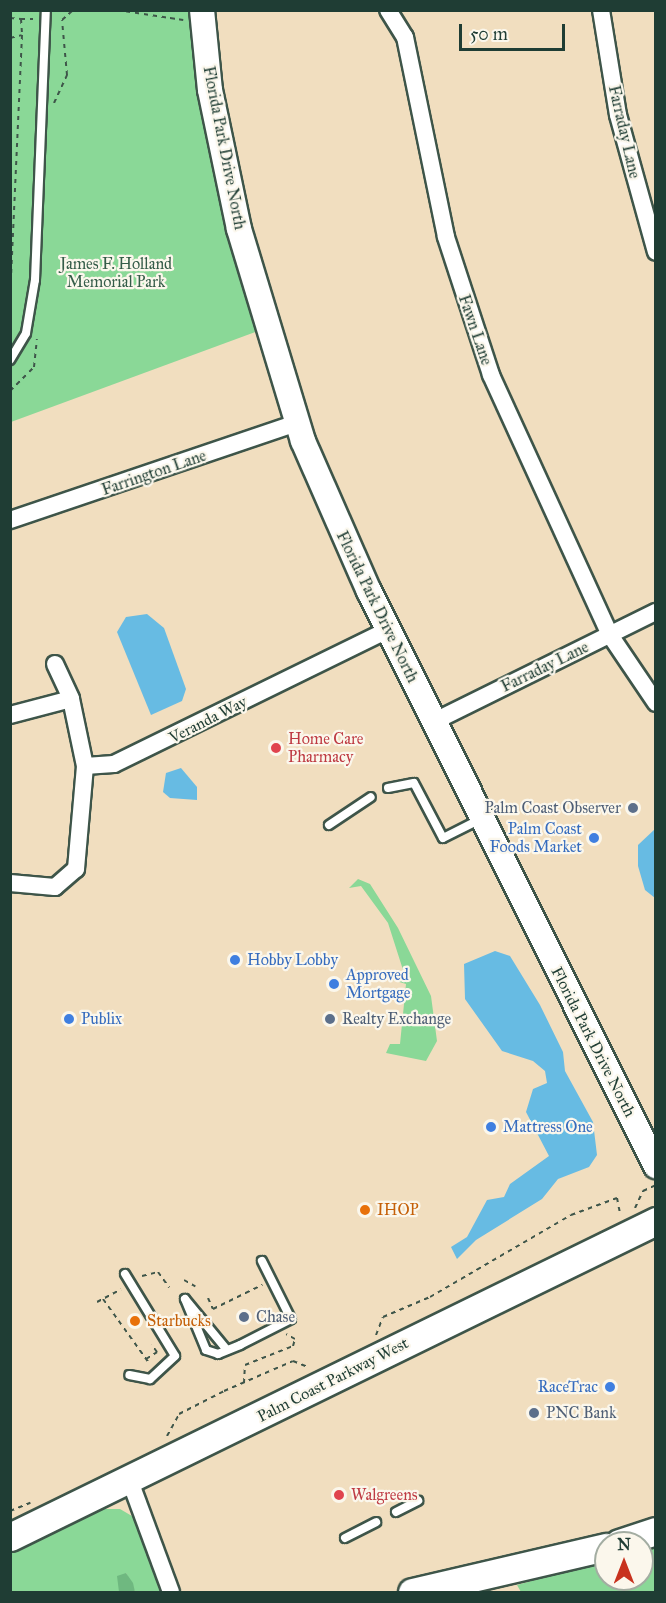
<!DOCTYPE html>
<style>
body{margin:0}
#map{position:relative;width:666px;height:1603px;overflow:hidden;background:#f1debf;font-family:"IM FELL Great Primer",serif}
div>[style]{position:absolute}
.green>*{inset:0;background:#8ad897}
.forest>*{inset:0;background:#6fb880}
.water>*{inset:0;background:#67bbe3}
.path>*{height:2px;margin-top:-1px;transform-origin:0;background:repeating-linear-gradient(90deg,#3e5549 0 4.5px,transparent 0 9px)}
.roads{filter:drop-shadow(2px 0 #3e5549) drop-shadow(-2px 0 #3e5549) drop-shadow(0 2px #3e5549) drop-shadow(0 -2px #3e5549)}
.lane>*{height:8px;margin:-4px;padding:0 4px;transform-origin:4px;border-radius:4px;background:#fff}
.street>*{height:16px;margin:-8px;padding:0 8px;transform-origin:8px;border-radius:8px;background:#fff}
.secondary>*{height:24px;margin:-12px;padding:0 12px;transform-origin:12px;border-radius:12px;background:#fff}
.primary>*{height:27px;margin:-13.5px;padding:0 13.5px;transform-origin:13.5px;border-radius:13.5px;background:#fff}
.dots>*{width:16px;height:16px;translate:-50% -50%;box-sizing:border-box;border:3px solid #fbf7ec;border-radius:50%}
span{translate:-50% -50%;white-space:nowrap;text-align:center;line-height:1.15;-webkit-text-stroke:4.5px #fbf7ec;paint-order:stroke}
.street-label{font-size:16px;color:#1f3d34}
.park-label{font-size:16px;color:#345c48}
.health-label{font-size:16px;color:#be3a42}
.left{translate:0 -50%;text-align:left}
.service-label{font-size:16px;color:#4e5e75}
.right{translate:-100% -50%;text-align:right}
.shop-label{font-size:16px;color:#366cbe}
.food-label{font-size:16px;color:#c56008}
.frame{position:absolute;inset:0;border:12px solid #1f3d34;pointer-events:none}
.north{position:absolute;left:594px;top:1531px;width:60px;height:60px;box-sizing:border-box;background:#fbf7ec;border:2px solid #a3ada2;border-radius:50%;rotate:0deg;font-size:16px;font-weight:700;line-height:24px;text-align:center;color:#1f3d34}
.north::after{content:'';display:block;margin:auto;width:21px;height:27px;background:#c8321e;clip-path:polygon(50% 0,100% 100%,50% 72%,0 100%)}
.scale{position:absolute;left:459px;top:24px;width:106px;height:27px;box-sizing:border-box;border:3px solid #1f3d34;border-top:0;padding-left:8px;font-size:18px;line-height:21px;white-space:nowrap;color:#1f3d34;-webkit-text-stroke:4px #fbf7ec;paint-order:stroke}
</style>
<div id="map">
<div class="green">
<div style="clip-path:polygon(11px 11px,201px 11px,258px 331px,11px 422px)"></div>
<div style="clip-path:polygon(358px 879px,370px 884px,398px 928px,431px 996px,437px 1041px,426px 1061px,386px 1053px,390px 1044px,400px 1044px,406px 984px,393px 980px,404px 973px,388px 923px,361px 886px,349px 888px)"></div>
<div style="clip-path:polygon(103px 1509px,120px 1509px,137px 1519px,161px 1592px,135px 1592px,126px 1573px,119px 1592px,11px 1592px,10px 1551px)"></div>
<div style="clip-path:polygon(655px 1544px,655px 1592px,521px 1592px,517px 1585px,606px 1560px,606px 1579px,642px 1579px,642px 1549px)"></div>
</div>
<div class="forest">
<div style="clip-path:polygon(126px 1573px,133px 1583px,135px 1592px,119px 1592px,117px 1576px)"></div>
</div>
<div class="water">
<div style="clip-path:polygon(147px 614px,164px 628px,186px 689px,182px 701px,151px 715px,117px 632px,126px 617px)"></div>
<div style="clip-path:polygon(181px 768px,197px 787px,197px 800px,170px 798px,163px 792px,166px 773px)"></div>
<div style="clip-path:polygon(655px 829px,655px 898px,645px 890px,638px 866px,638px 845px)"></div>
<div style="clip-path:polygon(495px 951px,510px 956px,540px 1005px,563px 1052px,565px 1071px,593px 1122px,597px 1155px,589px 1167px,558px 1179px,542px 1199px,476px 1240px,457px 1259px,451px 1247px,467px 1237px,487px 1200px,504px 1197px,510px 1184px,549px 1156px,526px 1112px,533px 1089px,547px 1083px,545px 1071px,533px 1061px,502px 1051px,465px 999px,464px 964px)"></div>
</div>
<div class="path">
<div style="left:117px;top:10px;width:67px;rotate:8.6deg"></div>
<div style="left:10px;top:18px;width:11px;rotate:5deg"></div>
<div style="left:21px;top:19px;width:16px;rotate:86deg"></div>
<div style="left:22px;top:35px;width:267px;rotate:92.6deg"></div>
<div style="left:21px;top:19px;width:12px"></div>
<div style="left:10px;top:38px;width:12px;rotate:-14deg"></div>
<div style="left:54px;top:103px;width:31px;rotate:-65deg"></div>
<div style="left:67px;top:75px;width:55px;rotate:-95.2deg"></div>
<div style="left:62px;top:20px;width:15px;rotate:-42deg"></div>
<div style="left:10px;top:391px;width:34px;rotate:-45deg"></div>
<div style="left:34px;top:367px;width:28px;rotate:-84deg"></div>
<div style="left:635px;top:1208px;width:19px;rotate:-65deg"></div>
<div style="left:643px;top:1191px;width:14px;rotate:-25deg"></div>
<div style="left:142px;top:1276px;width:16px;rotate:-14deg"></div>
<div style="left:158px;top:1272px;width:19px;rotate:54deg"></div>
<div style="left:184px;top:1280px;width:13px;rotate:29deg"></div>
<div style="left:208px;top:1298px;width:12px;rotate:66deg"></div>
<div style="left:213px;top:1309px;width:55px;rotate:-26.1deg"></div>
<div style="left:103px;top:1299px;width:79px;rotate:54.3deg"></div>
<div style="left:97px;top:1302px;width:27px;rotate:-28deg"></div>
<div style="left:376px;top:1335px;width:19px;rotate:-69deg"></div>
<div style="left:383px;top:1317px;width:51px;rotate:-23.1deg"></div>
<div style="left:430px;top:1297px;width:163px;rotate:-30.2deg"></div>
<div style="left:571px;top:1215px;width:49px;rotate:-20.3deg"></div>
<div style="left:617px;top:1198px;width:16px;rotate:79deg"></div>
<div style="left:146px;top:1359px;width:13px;rotate:-32deg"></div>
<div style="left:157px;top:1352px;width:9px;rotate:-126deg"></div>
<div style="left:244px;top:1383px;width:18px;rotate:-87deg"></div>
<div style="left:245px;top:1365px;width:52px;rotate:-21.6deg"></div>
<div style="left:293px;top:1346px;width:7px;rotate:-74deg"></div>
<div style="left:295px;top:1339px;width:10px;rotate:-151deg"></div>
<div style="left:167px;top:1436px;width:25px;rotate:-61deg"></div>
<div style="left:179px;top:1414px;width:51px;rotate:-27.1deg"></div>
<div style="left:224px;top:1391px;width:75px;rotate:-23.5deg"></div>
<div style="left:293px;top:1361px;width:16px;rotate:22deg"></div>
<div style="left:10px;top:1511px;width:22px;rotate:-22deg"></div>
</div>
<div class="roads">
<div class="lane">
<div style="left:10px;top:360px;width:31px;rotate:-59deg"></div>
<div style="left:26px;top:333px;width:54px;rotate:-80.4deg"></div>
<div style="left:35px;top:280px;width:270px;rotate:-87.7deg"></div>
<div style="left:388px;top:788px;width:26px;rotate:-11deg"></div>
<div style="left:414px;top:783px;width:62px;rotate:62.2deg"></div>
<div style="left:443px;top:838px;width:42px;rotate:-26.6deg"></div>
<div style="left:329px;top:825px;width:50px;rotate:-33.7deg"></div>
<div style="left:125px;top:1274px;width:96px;rotate:58.6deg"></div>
<div style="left:175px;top:1356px;width:34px;rotate:137deg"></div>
<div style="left:150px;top:1379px;width:21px;rotate:-169deg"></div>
<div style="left:185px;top:1299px;width:55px;rotate:67.6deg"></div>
<div style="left:206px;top:1350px;width:13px;rotate:18deg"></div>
<div style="left:218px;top:1354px;width:24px;rotate:-22deg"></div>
<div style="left:240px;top:1345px;width:57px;rotate:-27deg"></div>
<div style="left:291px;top:1319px;width:65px;rotate:-116.6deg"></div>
<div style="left:185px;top:1299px;width:66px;rotate:50.5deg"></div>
<div style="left:396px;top:1512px;width:25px;rotate:-27deg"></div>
<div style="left:345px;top:1538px;width:35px;rotate:-27deg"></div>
</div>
<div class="street">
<div style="left:388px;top:10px;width:32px;rotate:58deg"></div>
<div style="left:405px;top:37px;width:204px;rotate:78.4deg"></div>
<div style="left:446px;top:237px;width:145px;rotate:71.9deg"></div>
<div style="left:491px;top:375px;width:286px;rotate:65.4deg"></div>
<div style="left:610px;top:635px;width:82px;rotate:55.9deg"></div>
<div style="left:601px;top:10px;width:106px;rotate:80.8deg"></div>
<div style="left:618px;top:115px;width:142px;rotate:74.5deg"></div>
<div style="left:10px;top:520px;width:302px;rotate:-18.7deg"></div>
<div style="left:55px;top:664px;width:38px;rotate:65deg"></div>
<div style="left:10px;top:715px;width:63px;rotate:-14.7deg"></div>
<div style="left:71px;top:699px;width:68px;rotate:78.2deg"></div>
<div style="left:85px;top:766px;width:29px;rotate:-4deg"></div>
<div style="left:114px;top:764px;width:305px;rotate:-26.1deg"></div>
<div style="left:433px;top:722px;width:249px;rotate:-26.3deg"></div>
<div style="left:10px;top:883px;width:45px;rotate:5.1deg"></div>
<div style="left:55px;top:887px;width:28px;rotate:-41deg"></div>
<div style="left:76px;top:869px;width:103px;rotate:-85deg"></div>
<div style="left:130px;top:1481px;width:118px;rotate:69.7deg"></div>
</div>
<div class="secondary">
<div style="left:202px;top:10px;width:80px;rotate:84.3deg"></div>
<div style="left:210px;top:90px;width:142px;rotate:78.2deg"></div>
<div style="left:239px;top:229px;width:221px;rotate:73.2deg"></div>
<div style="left:303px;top:441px;width:164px;rotate:66.3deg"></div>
<div style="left:369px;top:591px;width:643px;rotate:63.47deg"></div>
</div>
<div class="primary">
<div style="left:10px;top:1537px;width:719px;rotate:-26.07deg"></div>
<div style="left:619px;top:1543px;width:39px;rotate:-18deg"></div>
<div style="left:412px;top:1592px;width:199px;rotate:-13.1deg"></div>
</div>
</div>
<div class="dots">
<div style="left:276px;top:748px;background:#e0444e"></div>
<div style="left:633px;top:808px;background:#5c6f8a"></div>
<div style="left:594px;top:838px;background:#3f7fe0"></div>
<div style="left:235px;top:960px;background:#3f7fe0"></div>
<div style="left:334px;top:984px;background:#3f7fe0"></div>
<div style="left:69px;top:1019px;background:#3f7fe0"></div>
<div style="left:330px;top:1019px;background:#5c6f8a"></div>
<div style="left:491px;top:1127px;background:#3f7fe0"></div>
<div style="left:365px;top:1210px;background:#e8710a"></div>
<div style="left:244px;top:1317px;background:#5c6f8a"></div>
<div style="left:135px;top:1321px;background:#e8710a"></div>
<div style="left:610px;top:1387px;background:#3f7fe0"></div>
<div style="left:534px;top:1413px;background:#5c6f8a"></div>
<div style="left:339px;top:1495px;background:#e0444e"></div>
</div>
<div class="street-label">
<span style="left:624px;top:132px;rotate:77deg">Farraday Lane</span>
<span style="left:224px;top:148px;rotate:79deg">Florida Park Drive North</span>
<span style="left:475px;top:330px;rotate:71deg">Fawn Lane</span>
<span style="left:154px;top:473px;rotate:-19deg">Farrington Lane</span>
<span style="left:377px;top:607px;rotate:64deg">Florida Park Drive North</span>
<span style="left:545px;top:667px;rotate:-26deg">Farraday Lane</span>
<span style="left:208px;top:720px;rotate:-27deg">Veranda Way</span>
<span style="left:593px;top:1042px;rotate:63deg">Florida Park Drive North</span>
<span style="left:333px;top:1380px;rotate:-27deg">Palm Coast Parkway West</span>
</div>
<div class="park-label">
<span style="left:116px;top:273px">James F. Holland<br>Memorial Park</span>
</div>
<div class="health-label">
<span class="left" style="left:288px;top:748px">Home Care<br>Pharmacy</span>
<span class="left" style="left:351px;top:1495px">Walgreens</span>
</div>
<div class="service-label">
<span class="right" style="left:621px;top:808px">Palm Coast Observer</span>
<span class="left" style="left:342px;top:1019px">Realty Exchange</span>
<span class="left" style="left:256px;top:1317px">Chase</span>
<span class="left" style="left:546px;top:1413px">PNC Bank</span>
</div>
<div class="shop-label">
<span class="right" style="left:582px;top:838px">Palm Coast<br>Foods Market</span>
<span class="left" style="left:247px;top:960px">Hobby Lobby</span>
<span class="left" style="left:346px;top:984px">Approved<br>Mortgage</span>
<span class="left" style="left:81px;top:1019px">Publix</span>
<span class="left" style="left:503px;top:1127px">Mattress One</span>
<span class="right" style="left:598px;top:1387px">RaceTrac</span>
</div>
<div class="food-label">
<span class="left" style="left:377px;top:1210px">IHOP</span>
<span class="left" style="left:147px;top:1321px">Starbucks</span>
</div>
<div class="frame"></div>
<div class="north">N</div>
<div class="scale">50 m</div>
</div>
